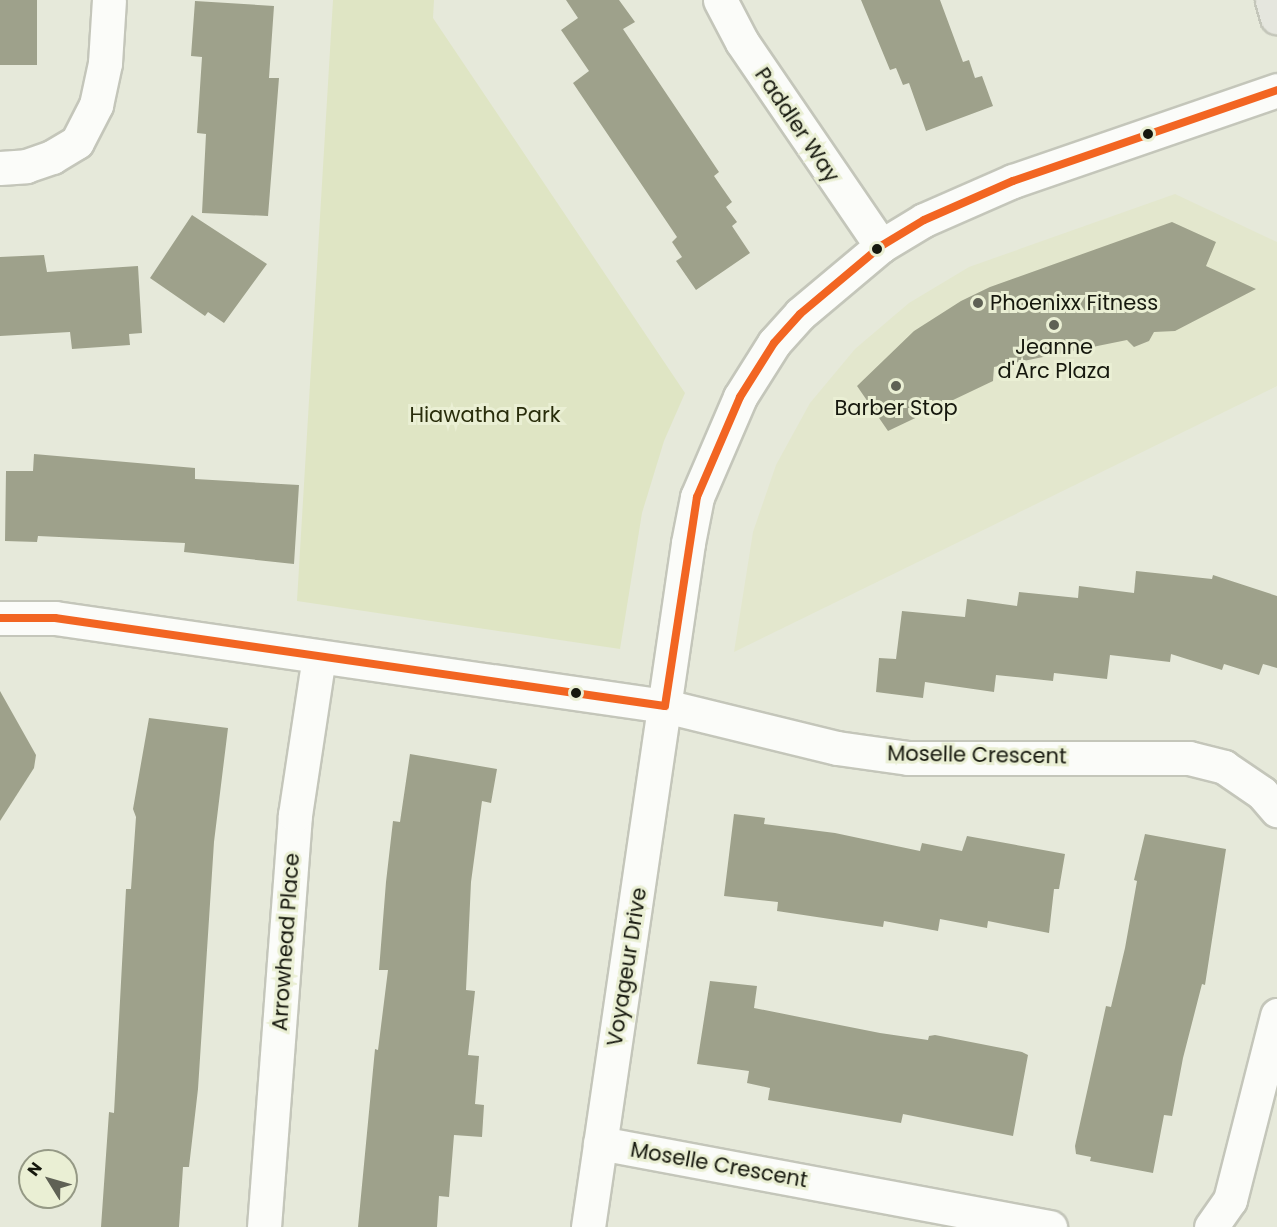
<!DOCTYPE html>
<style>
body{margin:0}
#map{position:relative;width:1277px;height:1227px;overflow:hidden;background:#e6e9da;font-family:Poppins,sans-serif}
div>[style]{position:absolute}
.built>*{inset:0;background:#e3e7cd}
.green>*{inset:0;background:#dfe5c4}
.building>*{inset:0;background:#9ea18b;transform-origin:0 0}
.roads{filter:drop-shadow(2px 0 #c4c6ba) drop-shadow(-2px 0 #c4c6ba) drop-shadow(0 2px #c4c6ba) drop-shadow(0 -2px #c4c6ba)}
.minor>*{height:33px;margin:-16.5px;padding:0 16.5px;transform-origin:16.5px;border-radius:16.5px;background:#fbfcf9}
.major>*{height:33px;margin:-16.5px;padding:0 16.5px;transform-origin:16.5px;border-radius:16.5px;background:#e5e6de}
.bus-1>*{height:8px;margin:-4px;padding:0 4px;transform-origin:4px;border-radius:4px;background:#f26522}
.dots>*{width:16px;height:16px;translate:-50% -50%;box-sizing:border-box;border:3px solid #eaefd4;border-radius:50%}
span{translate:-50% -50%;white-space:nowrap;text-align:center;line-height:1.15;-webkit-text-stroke:6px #eaefd4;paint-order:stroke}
.street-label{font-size:21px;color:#16180e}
.poi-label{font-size:21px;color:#16180e}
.left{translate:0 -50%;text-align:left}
.park-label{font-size:21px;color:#292d0b}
.north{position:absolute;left:18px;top:1149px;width:60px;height:60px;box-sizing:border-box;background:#eaefd4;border:2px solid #959985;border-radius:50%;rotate:307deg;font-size:16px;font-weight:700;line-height:24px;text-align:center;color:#16180e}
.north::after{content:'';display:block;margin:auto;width:21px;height:27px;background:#5f6155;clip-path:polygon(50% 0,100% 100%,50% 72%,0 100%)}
</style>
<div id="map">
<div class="built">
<div style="clip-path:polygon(1175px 194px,1277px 242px,1277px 386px,734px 652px,753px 532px,776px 465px,810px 403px,855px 349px,909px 303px,969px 267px)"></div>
</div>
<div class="green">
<div style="clip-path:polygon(333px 0,434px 0,433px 18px,685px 393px,664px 441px,642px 513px,620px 649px,297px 601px)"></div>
</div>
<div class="building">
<div style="left:0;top:0;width:37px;height:65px"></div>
<div style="clip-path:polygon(566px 0,619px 0,635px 22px,623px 29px,719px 172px,714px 176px,732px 202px,726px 207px,737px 222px,732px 226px,750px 253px,696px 290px,676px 261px,682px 257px,672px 242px,677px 237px,573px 83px,589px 71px,561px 30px,578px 18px)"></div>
<div style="clip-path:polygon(861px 0,940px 0,963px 62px,969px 60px,975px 78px,982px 76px,993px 106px,926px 131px,909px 83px,903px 85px,896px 68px,890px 70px)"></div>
<div style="clip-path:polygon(195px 1px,274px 6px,269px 78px,279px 78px,268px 216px,202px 213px,206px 134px,197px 133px,202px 57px,191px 56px)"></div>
<div style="clip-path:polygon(192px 215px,267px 264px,224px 323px,208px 312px,205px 316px,150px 278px)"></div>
<div style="clip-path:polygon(1172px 222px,1216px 242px,1206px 266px,1256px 289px,1175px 331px,1154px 332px,1149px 341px,1134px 347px,1127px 340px,994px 367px,993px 381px,888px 431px,857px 386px,914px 331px,961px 301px,990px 287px)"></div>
<div style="clip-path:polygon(44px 255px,47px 272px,138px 266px,142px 333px,129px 334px,130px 345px,72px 349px,70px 332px,0 336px,0 257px)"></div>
<div style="clip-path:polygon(34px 454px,195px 468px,195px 479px,299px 485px,294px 564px,184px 552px,185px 543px,38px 536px,37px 542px,5px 541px,6px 471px,33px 471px)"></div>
<div style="clip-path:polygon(1136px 571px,1212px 579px,1213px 575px,1277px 596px,1277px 668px,1263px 664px,1259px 675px,1224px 664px,1222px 670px,1171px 654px,1170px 662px,1110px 655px,1107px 679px,1054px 673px,1053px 681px,996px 675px,994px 692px,925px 682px,923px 698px,876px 692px,879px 658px,896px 659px,902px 611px,965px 617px,967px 599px,1017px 606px,1019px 592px,1078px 598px,1079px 586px,1134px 593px)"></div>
<div style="clip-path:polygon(0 691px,36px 755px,34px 768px,0 821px)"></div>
<div style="clip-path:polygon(149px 718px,228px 728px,214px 842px,198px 1089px,189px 1167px,183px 1167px,179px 1227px,101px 1227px,109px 1112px,114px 1113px,126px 889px,131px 889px,136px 817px,133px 809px)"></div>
<div style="clip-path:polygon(410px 754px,497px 769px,491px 803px,482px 801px,471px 882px,466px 990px,475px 991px,468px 1055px,479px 1056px,475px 1104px,484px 1105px,482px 1137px,454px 1135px,449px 1197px,439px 1196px,437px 1227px,358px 1227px,375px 1049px,378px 1050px,388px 970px,379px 970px,386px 882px,393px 821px,400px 822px)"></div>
<div style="clip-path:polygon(734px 814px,765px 818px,764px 824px,835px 833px,920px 851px,922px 843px,962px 851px,967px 836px,1065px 854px,1059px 889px,1054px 889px,1049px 933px,988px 921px,987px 928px,940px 919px,938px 931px,884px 921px,883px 927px,777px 911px,778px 902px,724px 896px)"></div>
<div style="clip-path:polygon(1145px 834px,1226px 849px,1205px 985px,1202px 984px,1183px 1058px,1172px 1116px,1164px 1115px,1153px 1173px,1090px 1161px,1091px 1157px,1076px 1154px,1075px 1146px,1106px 1006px,1111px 1007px,1125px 948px,1137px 881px,1134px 880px)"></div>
<div style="clip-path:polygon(710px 981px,757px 986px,754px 1008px,880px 1033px,928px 1040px,929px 1036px,935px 1035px,1022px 1052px,1028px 1055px,1013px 1136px,903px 1114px,901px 1123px,768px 1100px,770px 1088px,747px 1083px,749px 1071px,697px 1064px)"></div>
</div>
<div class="roads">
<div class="minor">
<div style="left:720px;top:0;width:47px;rotate:62.4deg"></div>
<div style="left:742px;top:42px;width:247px;rotate:55.7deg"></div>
<div style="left:0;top:168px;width:26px;rotate:-4deg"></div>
<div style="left:26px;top:166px;width:28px;rotate:-19deg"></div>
<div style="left:52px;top:157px;width:29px;rotate:-31deg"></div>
<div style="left:77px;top:142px;width:42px;rotate:-62.8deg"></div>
<div style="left:96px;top:105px;width:43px;rotate:-77.9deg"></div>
<div style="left:105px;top:63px;width:63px;rotate:-86.4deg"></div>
<div style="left:0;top:618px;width:55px"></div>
<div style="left:55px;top:618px;width:616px;rotate:8.21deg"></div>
<div style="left:665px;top:706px;width:177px;rotate:13.7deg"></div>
<div style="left:837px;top:748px;width:72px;rotate:8deg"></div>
<div style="left:908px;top:758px;width:281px"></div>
<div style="left:1189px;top:758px;width:36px;rotate:14deg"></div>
<div style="left:1224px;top:767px;width:46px;rotate:34.4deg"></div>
<div style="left:1262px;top:793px;width:23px;rotate:49deg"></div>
<div style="left:600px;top:1143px;width:458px;rotate:10.6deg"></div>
<div style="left:264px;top:1227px;width:413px;rotate:-85.7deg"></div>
<div style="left:295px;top:815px;width:160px;rotate:-81.4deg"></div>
<div style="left:588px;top:1227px;width:691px;rotate:-81.68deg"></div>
<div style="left:688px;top:543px;width:47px;rotate:-78.9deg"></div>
<div style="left:697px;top:497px;width:109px;rotate:-66.7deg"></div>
<div style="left:740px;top:397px;width:64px;rotate:-57.8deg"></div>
<div style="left:774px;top:343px;width:39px;rotate:-48deg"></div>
<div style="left:800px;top:314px;width:106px;rotate:-40deg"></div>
<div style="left:881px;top:246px;width:50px;rotate:-31.2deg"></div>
<div style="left:924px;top:220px;width:97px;rotate:-23.7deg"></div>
<div style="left:1013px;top:181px;width:279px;rotate:-19deg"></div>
<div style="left:1211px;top:1227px;width:33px;rotate:-55deg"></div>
<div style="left:1230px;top:1200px;width:191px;rotate:-75.7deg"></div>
</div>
<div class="major">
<div style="left:1272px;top:0;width:18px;rotate:74deg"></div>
</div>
</div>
<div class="bus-1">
<div style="left:0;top:618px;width:55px"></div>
<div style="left:55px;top:618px;width:616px;rotate:8.21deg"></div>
<div style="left:665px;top:706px;width:211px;rotate:-81.3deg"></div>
<div style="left:697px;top:497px;width:109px;rotate:-66.7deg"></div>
<div style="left:740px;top:397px;width:64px;rotate:-57.8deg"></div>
<div style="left:774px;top:343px;width:39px;rotate:-48deg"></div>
<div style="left:800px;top:314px;width:106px;rotate:-40deg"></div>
<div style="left:881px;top:246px;width:50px;rotate:-31.2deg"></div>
<div style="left:924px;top:220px;width:97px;rotate:-23.7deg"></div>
<div style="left:1013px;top:181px;width:279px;rotate:-19deg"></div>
</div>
<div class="dots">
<div style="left:1148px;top:134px;background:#16180e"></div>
<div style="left:877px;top:249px;background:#16180e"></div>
<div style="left:978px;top:303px;background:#5f6155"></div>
<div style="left:1054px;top:325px;background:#5f6155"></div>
<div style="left:896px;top:386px;background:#5f6155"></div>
<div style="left:576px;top:693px;background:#16180e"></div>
</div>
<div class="street-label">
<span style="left:797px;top:125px;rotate:56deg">Paddler Way</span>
<span style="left:977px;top:755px;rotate:1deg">Moselle Crescent</span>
<span style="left:286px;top:942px;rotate:-86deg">Arrowhead Place</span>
<span style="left:627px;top:967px;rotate:-81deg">Voyageur Drive</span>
<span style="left:719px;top:1165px;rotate:10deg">Moselle Crescent</span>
</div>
<div class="poi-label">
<span class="left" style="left:990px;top:303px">Phoenixx Fitness</span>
<span style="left:1054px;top:359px">Jeanne<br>d'Arc Plaza</span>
<span style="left:896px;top:408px">Barber Stop</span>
</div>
<div class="park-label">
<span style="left:485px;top:415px">Hiawatha Park</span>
</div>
<div class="north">N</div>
</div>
